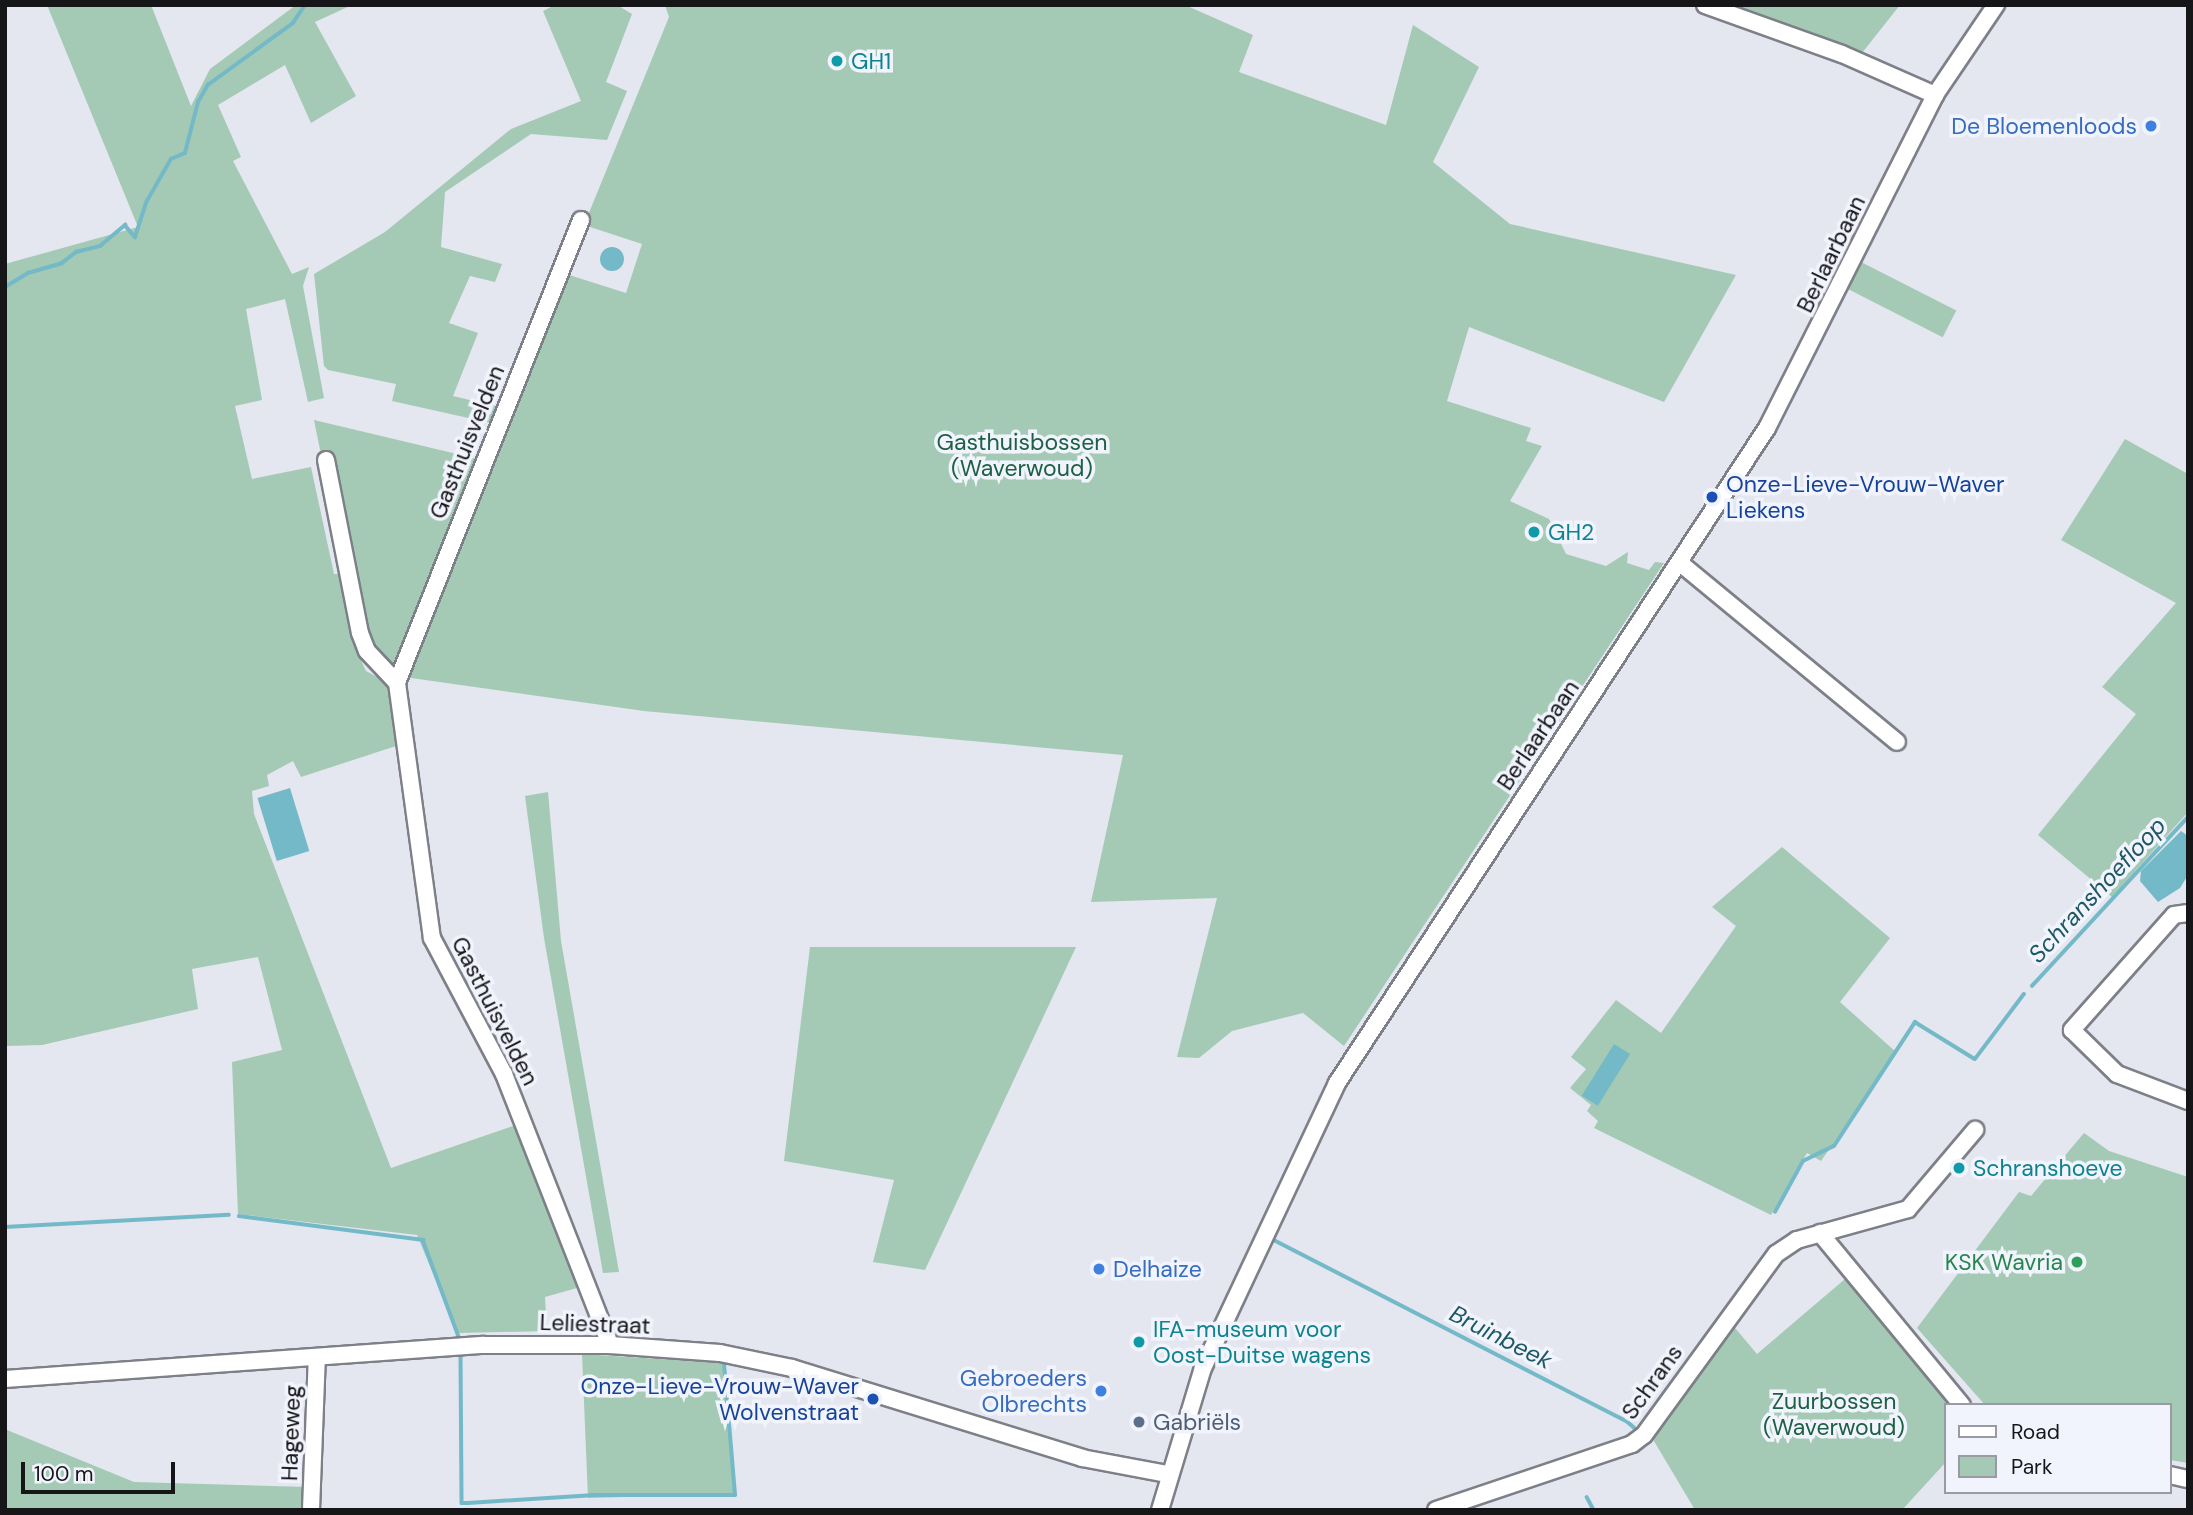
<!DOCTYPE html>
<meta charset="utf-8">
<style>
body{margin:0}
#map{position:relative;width:2193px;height:1515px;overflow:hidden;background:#e4e6f0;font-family:"DM Sans",sans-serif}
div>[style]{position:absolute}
.green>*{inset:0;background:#a4cab5;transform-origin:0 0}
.water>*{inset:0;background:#74b9c7;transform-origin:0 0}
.round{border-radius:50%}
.stream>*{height:3.5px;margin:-1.75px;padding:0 1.75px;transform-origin:1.75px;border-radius:1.75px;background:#74b9c7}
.roads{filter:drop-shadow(2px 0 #7e8088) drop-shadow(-2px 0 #7e8088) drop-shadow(0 2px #7e8088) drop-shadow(0 -2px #7e8088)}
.minor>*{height:16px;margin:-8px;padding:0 8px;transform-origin:8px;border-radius:8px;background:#fff}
.dots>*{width:19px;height:19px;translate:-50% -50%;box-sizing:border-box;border:4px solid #f2f4fd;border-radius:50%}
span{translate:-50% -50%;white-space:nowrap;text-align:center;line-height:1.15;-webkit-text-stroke:7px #f2f4fd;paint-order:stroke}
.culture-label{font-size:23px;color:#0d838f}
.left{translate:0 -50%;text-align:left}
.shop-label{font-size:23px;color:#366cbe}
.right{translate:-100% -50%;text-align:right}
.street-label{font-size:23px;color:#161619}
.park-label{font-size:23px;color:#1d6043}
.transit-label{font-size:23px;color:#164399}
.leisure-label{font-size:23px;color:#27864d}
.service-label{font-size:23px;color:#4e5e75}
.water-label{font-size:24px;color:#1e5863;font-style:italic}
.frame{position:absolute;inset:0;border:7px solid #161619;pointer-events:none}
.legend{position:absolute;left:1944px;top:1403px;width:228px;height:91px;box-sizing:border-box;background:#f2f4fd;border:2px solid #9a9ba2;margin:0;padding:9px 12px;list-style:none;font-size:21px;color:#161619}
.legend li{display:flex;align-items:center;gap:14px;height:35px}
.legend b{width:35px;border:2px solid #9a9ba2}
.scale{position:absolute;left:21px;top:1462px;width:154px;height:32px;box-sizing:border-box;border:4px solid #161619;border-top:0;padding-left:9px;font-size:21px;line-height:24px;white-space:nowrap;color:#161619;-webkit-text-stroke:5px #f2f4fd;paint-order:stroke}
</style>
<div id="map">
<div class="green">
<div style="clip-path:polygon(47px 5px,151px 5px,191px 106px,210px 69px,296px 5px,352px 5px,315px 22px,356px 96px,311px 123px,285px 65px,218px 105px,241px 157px,233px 161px,292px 274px,309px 267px,303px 286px,324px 398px,308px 402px,285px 299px,246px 309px,262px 400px,235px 406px,252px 479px,311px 467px,334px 574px,340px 574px,359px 656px,366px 671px,390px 684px,399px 745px,301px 777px,293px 761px,267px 775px,269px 786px,252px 791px,254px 814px,391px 1168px,519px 1124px,584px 1286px,545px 1297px,547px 1331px,458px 1333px,417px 1235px,238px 1214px,232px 1062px,282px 1050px,258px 957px,192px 969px,198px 1009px,42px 1045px,5px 1046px,5px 264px,138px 227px)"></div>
<div style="clip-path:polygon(555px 5px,617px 5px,632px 14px,606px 82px,627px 91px,607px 140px,531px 134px,445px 192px,441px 247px,502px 264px,495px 282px,470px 276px,449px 323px,478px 333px,453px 396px,503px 408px,491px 423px,392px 401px,396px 384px,328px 370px,324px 366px,314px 274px,385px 232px,511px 129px,581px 101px,543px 11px)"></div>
<div style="clip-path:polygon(665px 5px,1185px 5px,1253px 35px,1239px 72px,1386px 125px,1413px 25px,1479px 67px,1433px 162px,1510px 224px,1736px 275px,1664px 402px,1469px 327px,1447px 401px,1531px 428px,1526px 441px,1542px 446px,1510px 501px,1549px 519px,1566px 554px,1606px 566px,1628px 552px,1627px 563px,1649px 570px,1655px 562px,1664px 563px,1344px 1046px,1303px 1013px,1232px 1031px,1199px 1058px,1177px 1057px,1217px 898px,1091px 902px,1123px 755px,644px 711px,404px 677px,566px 274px,626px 293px,642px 244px,584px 225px,669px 17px)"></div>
<div style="clip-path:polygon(1731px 5px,1900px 5px,1858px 58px,1727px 12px)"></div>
<div style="left:1861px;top:262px;width:107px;height:30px;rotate:27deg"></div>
<div style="clip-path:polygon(314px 420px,478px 459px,394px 673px,381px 670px,341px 554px)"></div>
<div style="clip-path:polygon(2125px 439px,2188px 474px,2188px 812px,2112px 897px,2038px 835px,2136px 714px,2102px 687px,2176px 603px,2061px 540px)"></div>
<div style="clip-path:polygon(548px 792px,561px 941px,619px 1272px,603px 1273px,544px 938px,525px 796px)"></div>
<div style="clip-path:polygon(1782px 847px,1890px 938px,1840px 1002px,1896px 1052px,1821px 1161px,1807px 1153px,1771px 1215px,1594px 1128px,1598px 1121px,1587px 1111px,1591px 1105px,1570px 1088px,1586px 1069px,1571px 1057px,1616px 1000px,1661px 1033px,1736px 926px,1712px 907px)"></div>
<div style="clip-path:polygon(810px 947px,1076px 947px,925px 1270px,873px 1262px,894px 1180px,784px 1161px)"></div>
<div style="clip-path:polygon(2084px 1133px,2109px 1151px,2188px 1177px,2188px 1463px,2170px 1460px,2170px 1405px,1985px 1405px,1917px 1328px,2019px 1192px,2031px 1196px)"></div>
<div style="clip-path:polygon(1845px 1279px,1954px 1405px,1946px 1405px,1946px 1462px,1902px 1510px,1695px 1510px,1651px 1436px,1730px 1322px,1757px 1354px)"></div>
<div style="clip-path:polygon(582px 1354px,723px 1363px,734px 1494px,588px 1498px)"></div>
<div style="clip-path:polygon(7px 1430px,134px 1482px,307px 1487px,305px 1510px,5px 1510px)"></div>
</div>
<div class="water">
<div class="round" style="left:600px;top:247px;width:24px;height:24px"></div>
<div style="left:290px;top:788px;width:66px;height:34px;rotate:73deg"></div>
<div style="clip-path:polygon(2181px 831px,2188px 836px,2188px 875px,2180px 888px,2158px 902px,2140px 881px,2141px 871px)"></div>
<div style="left:1614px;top:1044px;width:19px;height:61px;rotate:32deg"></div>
</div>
<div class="stream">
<div style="left:5px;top:287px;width:27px;rotate:-31deg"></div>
<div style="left:28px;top:273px;width:35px;rotate:-16deg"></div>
<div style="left:62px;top:263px;width:18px;rotate:-38deg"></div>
<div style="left:76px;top:252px;width:25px;rotate:-14deg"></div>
<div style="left:100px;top:246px;width:33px;rotate:-40deg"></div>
<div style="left:125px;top:225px;width:16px;rotate:50deg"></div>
<div style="left:135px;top:237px;width:38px;rotate:-72deg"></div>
<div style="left:147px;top:201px;width:48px;rotate:-60.3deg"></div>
<div style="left:171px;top:159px;width:15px;rotate:-23deg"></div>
<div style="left:185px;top:153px;width:53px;rotate:-75.7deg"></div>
<div style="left:198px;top:102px;width:20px;rotate:-60deg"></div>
<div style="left:208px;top:85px;width:105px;rotate:-36.1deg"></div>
<div style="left:293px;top:23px;width:22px;rotate:-56deg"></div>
<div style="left:2032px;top:986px;width:230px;rotate:-47.3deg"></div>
<div style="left:1775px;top:1212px;width:58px;rotate:-61.2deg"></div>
<div style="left:1803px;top:1161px;width:34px;rotate:-26deg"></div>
<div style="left:1834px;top:1146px;width:148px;rotate:-56.8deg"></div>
<div style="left:1915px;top:1022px;width:70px;rotate:31.7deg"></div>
<div style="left:1975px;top:1059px;width:81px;rotate:-53deg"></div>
<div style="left:239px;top:1216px;width:186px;rotate:7.4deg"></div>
<div style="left:423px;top:1240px;width:103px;rotate:69.6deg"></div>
<div style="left:5px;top:1227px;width:224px;rotate:-3.1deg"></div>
<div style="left:1272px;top:1239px;width:400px;rotate:27.2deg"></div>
<div style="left:1628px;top:1422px;width:13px;rotate:42deg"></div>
<div style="left:461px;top:1355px;width:148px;rotate:89.6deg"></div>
<div style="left:462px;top:1503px;width:6px"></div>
<div style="left:468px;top:1503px;width:127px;rotate:-3.6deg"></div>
<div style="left:595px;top:1495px;width:140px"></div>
<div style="left:735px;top:1495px;width:131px;rotate:-94.8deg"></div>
<div style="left:1587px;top:1497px;width:15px;rotate:62deg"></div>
</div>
<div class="roads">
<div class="minor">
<div style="left:1705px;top:5px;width:145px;rotate:19.7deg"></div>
<div style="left:1842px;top:54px;width:102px;rotate:23.8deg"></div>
<div style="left:581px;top:220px;width:498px;rotate:111.7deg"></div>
<div style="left:397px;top:683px;width:257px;rotate:82.2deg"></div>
<div style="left:432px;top:938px;width:154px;rotate:62.1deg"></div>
<div style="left:504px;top:1074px;width:291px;rotate:68.6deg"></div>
<div style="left:326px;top:460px;width:176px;rotate:78.9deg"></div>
<div style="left:360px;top:633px;width:19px;rotate:69deg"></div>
<div style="left:367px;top:651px;width:44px;rotate:46.8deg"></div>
<div style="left:1680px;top:563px;width:281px;rotate:39.5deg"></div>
<div style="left:2188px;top:913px;width:14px;rotate:172deg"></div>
<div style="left:2174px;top:915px;width:154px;rotate:131.6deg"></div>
<div style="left:2072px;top:1030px;width:63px;rotate:44.4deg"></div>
<div style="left:2117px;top:1074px;width:76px;rotate:20.8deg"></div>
<div style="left:1820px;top:1233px;width:223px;rotate:50.5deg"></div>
<div style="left:5px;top:1379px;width:480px;rotate:-4.1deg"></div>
<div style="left:484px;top:1345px;width:126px"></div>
<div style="left:610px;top:1345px;width:110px;rotate:4.2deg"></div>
<div style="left:720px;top:1353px;width:74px;rotate:11.8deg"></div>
<div style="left:792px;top:1368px;width:304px;rotate:17.2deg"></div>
<div style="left:1082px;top:1458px;width:86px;rotate:10.7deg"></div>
<div style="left:2170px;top:1475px;width:18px;rotate:13deg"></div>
<div style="left:311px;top:1510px;width:153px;rotate:-87.8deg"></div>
<div style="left:1160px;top:1510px;width:148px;rotate:-73.2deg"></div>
<div style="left:1203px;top:1368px;width:315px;rotate:-64.8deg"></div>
<div style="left:1337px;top:1083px;width:784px;rotate:-56.72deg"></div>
<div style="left:1767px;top:428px;width:373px;rotate:-63.2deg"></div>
<div style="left:1935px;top:95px;width:109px;rotate:-55.9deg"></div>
<div style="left:1436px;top:1510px;width:207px;rotate:-18.6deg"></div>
<div style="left:1632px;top:1444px;width:15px;rotate:-37deg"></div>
<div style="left:1644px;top:1435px;width:224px;rotate:-53.9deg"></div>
<div style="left:1776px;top:1254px;width:25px;rotate:-34deg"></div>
<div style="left:1797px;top:1240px;width:115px;rotate:-15.6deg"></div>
<div style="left:1908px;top:1209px;width:104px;rotate:-49.7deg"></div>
</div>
</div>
<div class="dots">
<div style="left:837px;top:61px;background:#0f9aa8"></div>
<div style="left:2151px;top:126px;background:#3f7fe0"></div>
<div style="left:1712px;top:497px;background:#1a4fb4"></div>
<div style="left:1534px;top:532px;background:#0f9aa8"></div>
<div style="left:1959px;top:1168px;background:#0f9aa8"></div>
<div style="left:2077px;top:1262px;background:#2e9e5b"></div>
<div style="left:1099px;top:1269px;background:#3f7fe0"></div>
<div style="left:1139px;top:1342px;background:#0f9aa8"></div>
<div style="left:1101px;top:1391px;background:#3f7fe0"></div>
<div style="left:873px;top:1399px;background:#1a4fb4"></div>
<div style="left:1139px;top:1422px;background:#5c6f8a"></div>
</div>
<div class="culture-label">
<span class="left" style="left:851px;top:61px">GH1</span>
<span class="left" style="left:1548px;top:532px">GH2</span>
<span class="left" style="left:1973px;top:1168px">Schranshoeve</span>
<span class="left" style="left:1153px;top:1342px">IFA-museum voor<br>Oost-Duitse wagens</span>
</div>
<div class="shop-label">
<span class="right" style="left:2137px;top:126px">De Bloemenloods</span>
<span class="left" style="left:1113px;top:1269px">Delhaize</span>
<span class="right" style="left:1087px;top:1391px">Gebroeders<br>Olbrechts</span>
</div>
<div class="street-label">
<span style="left:1831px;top:254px;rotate:-64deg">Berlaarbaan</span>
<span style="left:467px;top:442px;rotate:-68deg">Gasthuisvelden</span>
<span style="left:1538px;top:735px;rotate:-56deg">Berlaarbaan</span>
<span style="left:495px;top:1011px;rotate:63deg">Gasthuisvelden</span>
<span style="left:595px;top:1324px;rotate:2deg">Leliestraat</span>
<span style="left:1652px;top:1382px;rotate:-54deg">Schrans</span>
<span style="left:291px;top:1433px;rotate:-88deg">Hageweg</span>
</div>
<div class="park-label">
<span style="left:1022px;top:455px">Gasthuisbossen<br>(Waverwoud)</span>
<span style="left:1834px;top:1414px">Zuurbossen<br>(Waverwoud)</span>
</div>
<div class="transit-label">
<span class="left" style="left:1726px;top:497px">Onze-Lieve-Vrouw-Waver<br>Liekens</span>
<span class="right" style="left:859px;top:1399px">Onze-Lieve-Vrouw-Waver<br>Wolvenstraat</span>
</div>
<div class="leisure-label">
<span class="right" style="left:2063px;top:1262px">KSK Wavria</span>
</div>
<div class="service-label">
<span class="left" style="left:1153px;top:1422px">Gabriëls</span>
</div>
<div class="water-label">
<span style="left:2097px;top:890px;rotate:-47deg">Schranshoefloop</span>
<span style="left:1501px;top:1337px;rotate:27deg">Bruinbeek</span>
</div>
<div class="frame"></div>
<ul class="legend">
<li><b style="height:9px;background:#fff"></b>Road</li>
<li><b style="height:19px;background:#a4cab5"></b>Park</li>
</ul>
<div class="scale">100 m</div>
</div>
